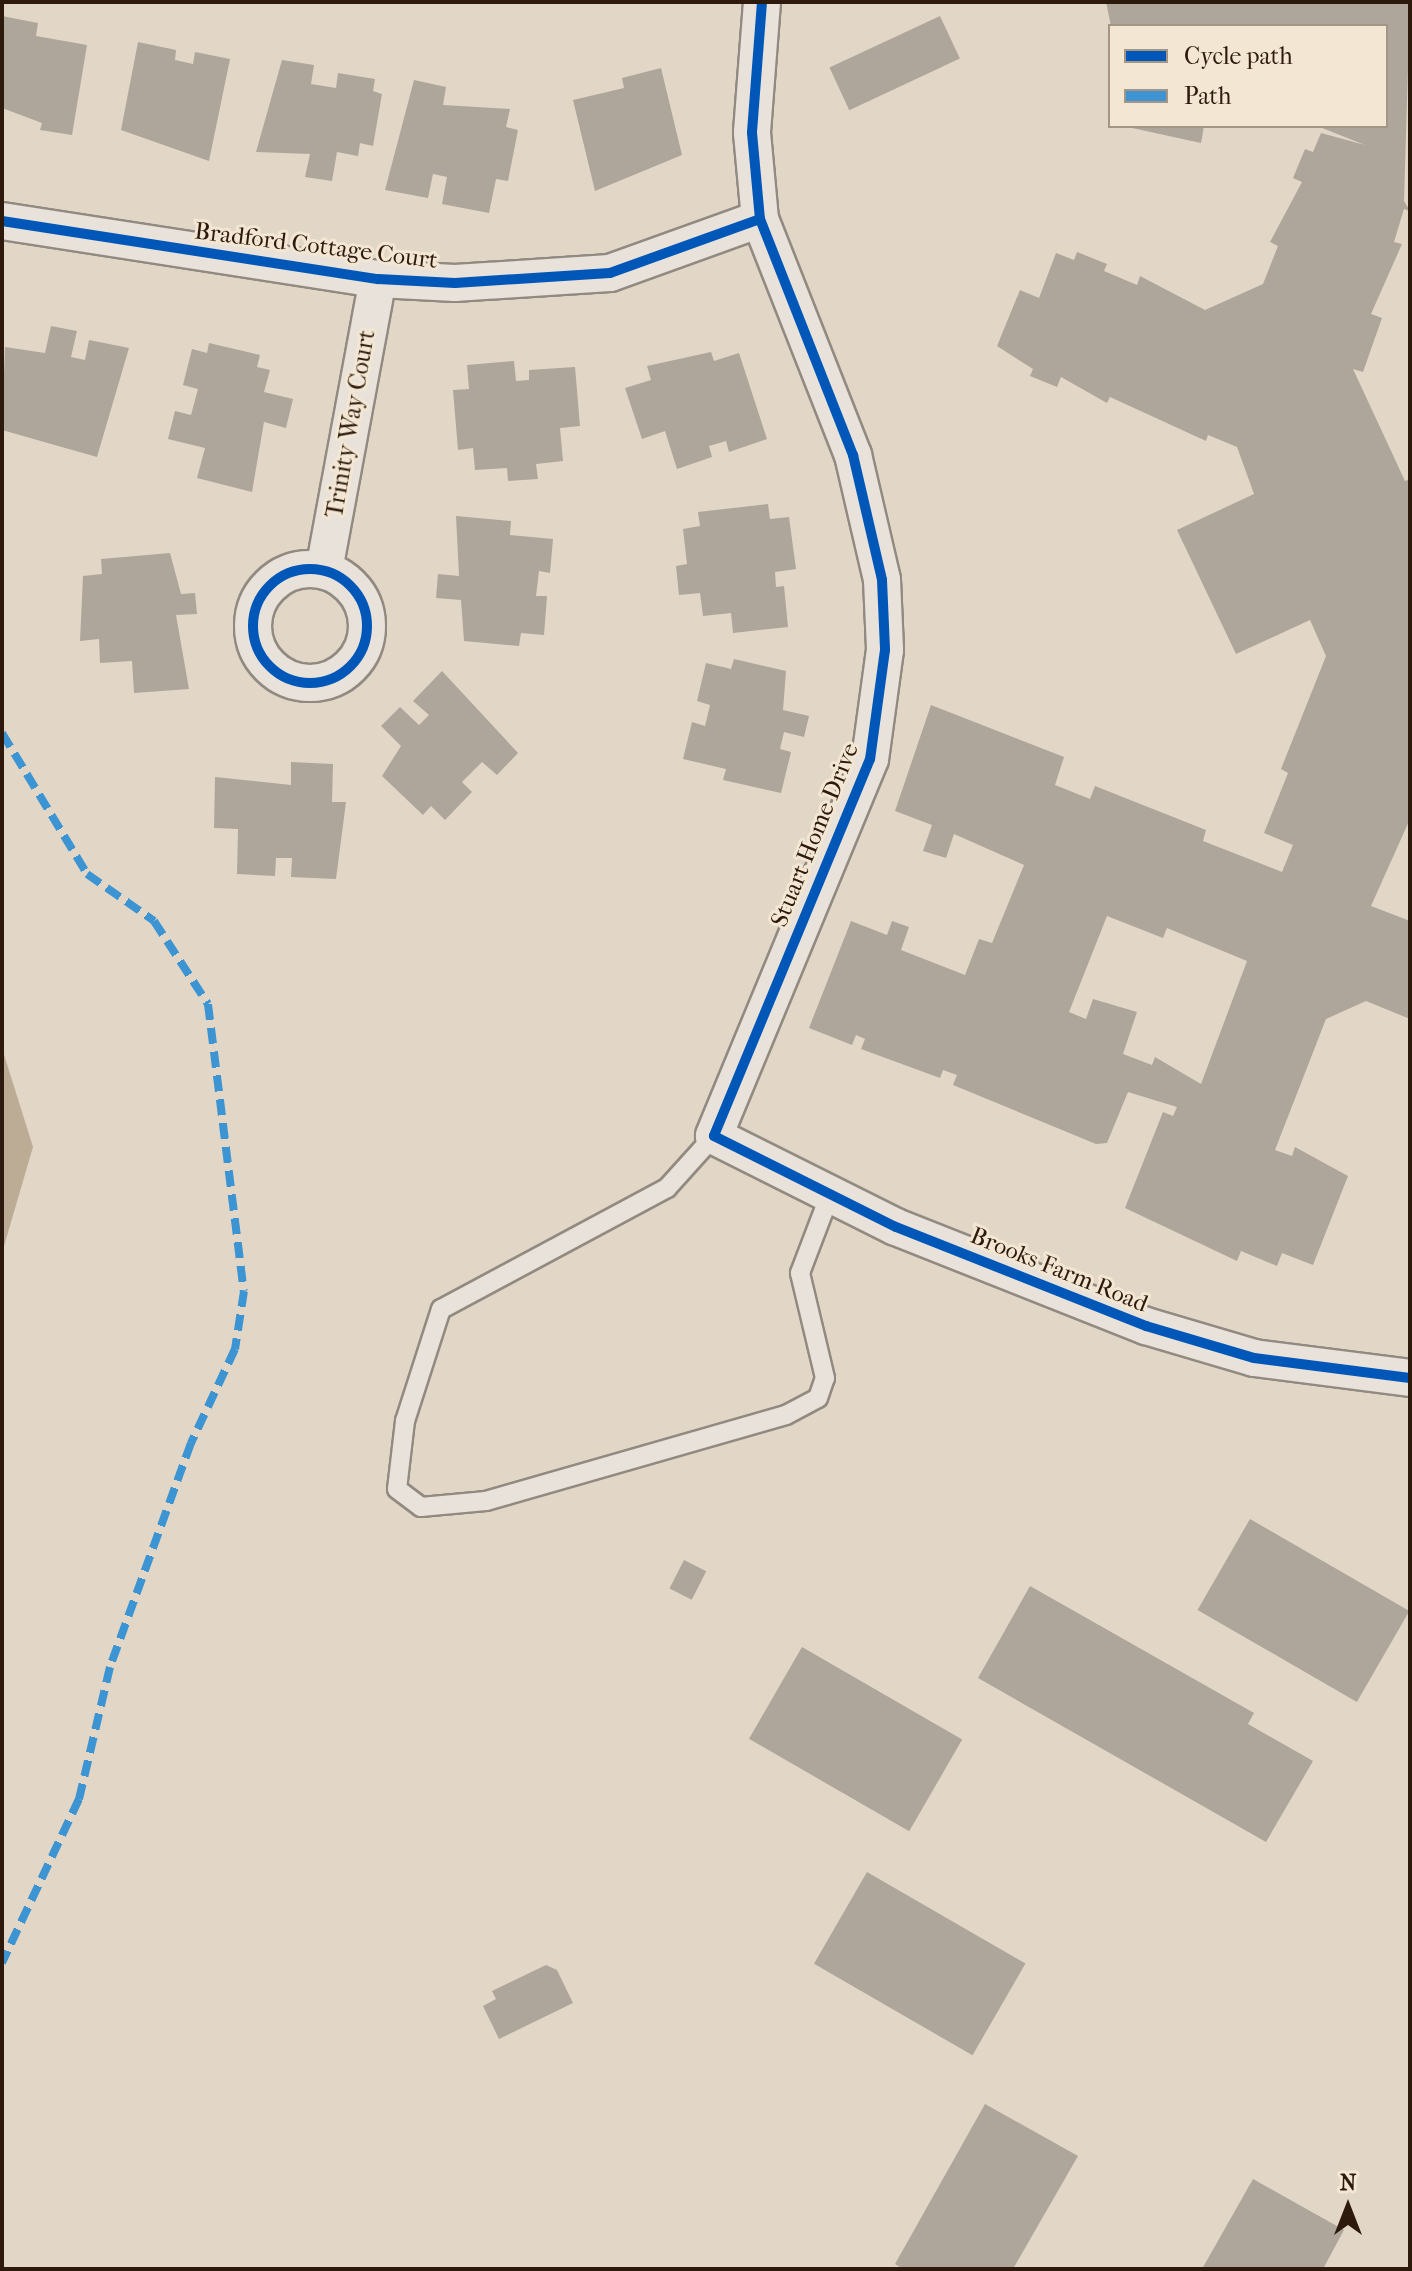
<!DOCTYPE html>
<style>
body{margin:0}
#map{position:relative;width:1412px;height:2271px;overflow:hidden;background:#e2d7c7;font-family:"IM FELL French Canon",serif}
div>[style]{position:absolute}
.water>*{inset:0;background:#bcac95}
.building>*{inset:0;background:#aea69a;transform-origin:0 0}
.roads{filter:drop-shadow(2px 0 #928a80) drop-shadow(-2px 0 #928a80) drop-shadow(0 2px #928a80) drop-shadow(0 -2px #928a80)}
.lane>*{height:18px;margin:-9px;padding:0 9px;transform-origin:9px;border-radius:9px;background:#e8e2da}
.street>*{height:36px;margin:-18px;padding:0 18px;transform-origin:18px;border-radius:18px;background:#e8e2da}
.street>.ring{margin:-18px;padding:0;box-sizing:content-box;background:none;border:36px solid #e8e2da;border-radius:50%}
.quiet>*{height:8px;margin-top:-4px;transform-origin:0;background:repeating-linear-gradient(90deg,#3c94d2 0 16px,transparent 0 24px)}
.cycleway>*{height:10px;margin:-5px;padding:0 5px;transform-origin:5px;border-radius:5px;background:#0057b8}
.cycleway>.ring{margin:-5px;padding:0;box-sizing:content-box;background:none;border:10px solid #0057b8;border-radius:50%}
span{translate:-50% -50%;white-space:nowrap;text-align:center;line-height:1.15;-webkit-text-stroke:6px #f3e7d3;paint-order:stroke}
.street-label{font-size:24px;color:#2d1a0d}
.frame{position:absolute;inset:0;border:4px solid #2d1a0d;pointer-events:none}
.legend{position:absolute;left:1108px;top:24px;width:280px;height:104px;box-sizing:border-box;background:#f3e7d3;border:2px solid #a49584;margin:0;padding:10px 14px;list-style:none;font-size:24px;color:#2d1a0d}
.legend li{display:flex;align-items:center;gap:16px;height:40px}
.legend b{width:40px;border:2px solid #a49584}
.north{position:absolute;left:1308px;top:2167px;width:80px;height:80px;-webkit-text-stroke:6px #f3e7d3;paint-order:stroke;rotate:0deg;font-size:22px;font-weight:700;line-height:32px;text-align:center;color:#2d1a0d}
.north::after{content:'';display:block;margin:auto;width:28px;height:36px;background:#2d1a0d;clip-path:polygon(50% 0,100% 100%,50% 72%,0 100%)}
</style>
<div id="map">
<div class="water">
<div style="clip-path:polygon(2px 1048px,33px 1147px,2px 1253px)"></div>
</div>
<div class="building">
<div style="clip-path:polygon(evenodd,1106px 2px,1410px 2px,1404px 201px,1410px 211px,1404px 209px,1394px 242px,1402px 244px,1371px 314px,1382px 318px,1363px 372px,1353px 369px,1405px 481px,1410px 479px,1410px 819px,1371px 906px,1410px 921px,1410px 1019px,1366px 1001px,1326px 1019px,1275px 1150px,1292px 1156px,1295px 1147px,1348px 1176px,1313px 1265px,1282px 1253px,1277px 1266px,1241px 1251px,1237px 1261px,1125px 1208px,1163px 1112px,1173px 1116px,1177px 1107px,1128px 1092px,1107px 1143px,1096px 1144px,953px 1085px,957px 1075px,943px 1070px,940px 1078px,861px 1049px,865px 1039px,856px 1035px,852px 1045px,809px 1028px,851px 921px,887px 935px,892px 921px,909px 927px,901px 950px,965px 975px,979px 939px,992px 943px,1024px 865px,954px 834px,946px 858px,923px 851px,932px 825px,895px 811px,931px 705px,1064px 757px,1055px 785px,1090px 799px,1095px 786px,1206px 830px,1203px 841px,1282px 872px,1293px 845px,1264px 833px,1288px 773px,1281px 769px,1326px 656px,1310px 620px,1236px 654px,1177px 530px,1254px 494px,1237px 447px,1208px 435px,1206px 441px,1110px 397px,1107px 403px,1061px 377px,1057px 387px,1030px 376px,1033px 369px,997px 346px,1020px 290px,1039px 298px,1056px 253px,1074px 260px,1077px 252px,1107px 264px,1104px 271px,1137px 285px,1140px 276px,1205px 310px,1263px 284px,1278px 246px,1270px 242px,1302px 182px,1293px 178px,1305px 149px,1313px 152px,1321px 133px,1365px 145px,1317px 126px,1386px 126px,1386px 26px,1111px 26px,1106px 2px,1107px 916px,1163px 938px,1167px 928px,1247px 961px,1201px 1084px,1155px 1057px,1152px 1065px,1123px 1054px,1137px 1012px,1093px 999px,1086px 1019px,1069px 1012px,1107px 916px)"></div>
<div style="clip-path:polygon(2px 16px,38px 23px,36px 36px,87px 45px,72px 135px,40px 130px,42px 123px,2px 108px)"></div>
<div style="left:940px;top:16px;width:47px;height:122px;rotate:65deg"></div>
<div style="clip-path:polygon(138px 42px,176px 50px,175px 60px,193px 64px,195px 52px,230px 59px,209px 161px,121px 130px)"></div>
<div style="clip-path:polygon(282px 60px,314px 65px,311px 84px,336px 88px,338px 73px,375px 79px,373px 91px,382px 94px,373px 146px,360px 143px,358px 156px,337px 152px,332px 181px,305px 177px,310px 154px,256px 152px)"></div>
<div style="clip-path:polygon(661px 68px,682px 155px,595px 191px,573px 100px,624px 88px,622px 78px)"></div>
<div style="clip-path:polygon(414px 80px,446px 87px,443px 105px,510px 109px,506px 127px,518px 130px,508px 181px,496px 179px,489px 213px,442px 204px,447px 177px,433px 174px,428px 198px,385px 190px)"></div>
<div style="clip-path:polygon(1123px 126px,1204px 126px,1201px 143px)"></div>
<div style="clip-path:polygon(51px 326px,77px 331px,71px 357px,85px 360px,89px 340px,129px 348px,97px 457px,2px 430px,5px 347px,45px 353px)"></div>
<div style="clip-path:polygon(209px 343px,260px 355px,257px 367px,270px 370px,264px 392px,293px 399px,286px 428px,264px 422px,252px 492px,197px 478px,205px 448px,168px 439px,175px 411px,191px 415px,198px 389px,183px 385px,192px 349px,207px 353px)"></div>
<div style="clip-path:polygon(711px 352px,714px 361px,739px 353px,767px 439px,729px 452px,726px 441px,709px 446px,712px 457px,677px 469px,665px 431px,642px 439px,625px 388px,651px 380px,647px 366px)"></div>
<div style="clip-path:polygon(514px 361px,516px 381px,529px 380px,529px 370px,575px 367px,580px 426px,560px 428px,563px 461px,536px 464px,538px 479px,508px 481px,507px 468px,475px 470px,473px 448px,458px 450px,453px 390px,469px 389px,467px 365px)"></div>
<div style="clip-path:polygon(768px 504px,770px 519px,789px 517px,796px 569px,775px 572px,776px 587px,784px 586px,788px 627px,733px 633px,731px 613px,703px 616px,700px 593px,679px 595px,676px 566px,687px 564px,683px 529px,700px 526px,698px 512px)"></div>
<div style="clip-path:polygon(456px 516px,511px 521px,510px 535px,553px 539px,550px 573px,539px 571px,536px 596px,547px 596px,544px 635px,521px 633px,519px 646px,464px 641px,461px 600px,436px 598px,438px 574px,459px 576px)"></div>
<div style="clip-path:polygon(170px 553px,181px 594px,195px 593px,197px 614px,176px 615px,189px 689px,134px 693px,132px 661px,100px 663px,99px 639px,80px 641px,83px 576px,102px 574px,101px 559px)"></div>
<div style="clip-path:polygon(734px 659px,786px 671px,783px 710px,809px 716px,804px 737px,784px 732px,780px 749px,791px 752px,781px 793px,723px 780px,726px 769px,683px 759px,692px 722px,705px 726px,710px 705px,697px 701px,706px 663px,731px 669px)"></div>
<div style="clip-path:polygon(442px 671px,518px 753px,497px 775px,482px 762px,462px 782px,472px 792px,445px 820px,431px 806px,423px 815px,382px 776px,401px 746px,381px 726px,400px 707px,419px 725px,429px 715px,413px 701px)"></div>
<div style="clip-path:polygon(291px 762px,333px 764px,332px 802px,346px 802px,336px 879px,291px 877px,292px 858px,276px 858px,275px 876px,237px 874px,238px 829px,214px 828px,215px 777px,291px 785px)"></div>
<div style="left:1250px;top:1519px;width:184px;height:105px;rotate:30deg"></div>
<div style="left:684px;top:1560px;width:25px;height:32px;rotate:27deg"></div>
<div style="clip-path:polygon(1030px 1586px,1254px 1713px,1248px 1724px,1313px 1761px,1266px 1842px,978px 1678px)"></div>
<div style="left:802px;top:1647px;width:185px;height:106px;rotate:30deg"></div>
<div style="left:867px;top:1872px;width:183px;height:106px;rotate:30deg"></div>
<div style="clip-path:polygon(546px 1965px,557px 1970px,573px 2003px,499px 2039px,483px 2006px,496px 1999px,492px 1991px)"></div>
<div style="clip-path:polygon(985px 2104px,1078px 2156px,1013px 2269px,903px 2269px,895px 2264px)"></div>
<div style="clip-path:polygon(1253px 2179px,1344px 2230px,1323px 2269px,1202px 2269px)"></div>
</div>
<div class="roads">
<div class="lane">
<div style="left:714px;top:1136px;width:70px;rotate:132.1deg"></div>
<div style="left:667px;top:1188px;width:256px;rotate:151.8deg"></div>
<div style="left:441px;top:1309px;width:118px;rotate:107.8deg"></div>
<div style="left:405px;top:1421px;width:68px;rotate:96.7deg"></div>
<div style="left:397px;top:1489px;width:30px;rotate:37deg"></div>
<div style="left:421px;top:1507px;width:65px;rotate:-5.3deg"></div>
<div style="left:486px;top:1501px;width:312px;rotate:-16deg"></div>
<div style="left:786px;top:1415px;width:36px;rotate:-28deg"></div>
<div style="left:818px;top:1398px;width:21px;rotate:-71deg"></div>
<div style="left:825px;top:1378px;width:108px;rotate:-103.4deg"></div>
<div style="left:800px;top:1273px;width:81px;rotate:-69.1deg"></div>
</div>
<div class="street">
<div style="left:762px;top:2px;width:131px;rotate:94.4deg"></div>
<div style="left:752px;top:133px;width:86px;rotate:84.7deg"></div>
<div style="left:760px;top:219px;width:254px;rotate:68.5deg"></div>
<div style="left:853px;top:455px;width:128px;rotate:76.9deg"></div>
<div style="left:882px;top:580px;width:70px;rotate:87.5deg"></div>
<div style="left:885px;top:650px;width:110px;rotate:97.8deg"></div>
<div style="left:870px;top:759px;width:408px;rotate:112.5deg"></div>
<div style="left:714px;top:1136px;width:203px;rotate:26.6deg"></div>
<div style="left:896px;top:1227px;width:269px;rotate:21.6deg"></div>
<div style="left:1146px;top:1326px;width:113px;rotate:16.5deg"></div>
<div style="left:1254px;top:1358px;width:157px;rotate:7.3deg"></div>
<div style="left:2px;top:221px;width:380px;rotate:8.8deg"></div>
<div style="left:378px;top:279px;width:77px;rotate:3deg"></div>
<div style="left:455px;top:283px;width:155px;rotate:-3.7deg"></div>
<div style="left:610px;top:273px;width:159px;rotate:-19.8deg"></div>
<div class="ring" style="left:253px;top:569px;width:78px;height:78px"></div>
<div style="left:324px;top:570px;width:296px;rotate:-79.5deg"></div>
</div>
</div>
<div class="quiet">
<div style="left:2px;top:733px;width:165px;rotate:58.9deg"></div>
<div style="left:87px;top:874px;width:82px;rotate:35deg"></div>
<div style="left:154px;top:921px;width:99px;rotate:57deg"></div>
<div style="left:208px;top:1004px;width:289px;rotate:82.9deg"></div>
<div style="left:244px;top:1291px;width:59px;rotate:98.8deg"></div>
<div style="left:235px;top:1349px;width:104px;rotate:115.1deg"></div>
<div style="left:191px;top:1443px;width:238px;rotate:109.9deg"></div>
<div style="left:110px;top:1667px;width:136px;rotate:103.2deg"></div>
<div style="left:79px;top:1799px;width:181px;rotate:115.2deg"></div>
</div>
<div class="cycleway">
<div style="left:762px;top:2px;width:131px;rotate:94.4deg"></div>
<div style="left:752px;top:133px;width:86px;rotate:84.7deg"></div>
<div style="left:760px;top:219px;width:254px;rotate:68.5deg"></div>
<div style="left:853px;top:455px;width:128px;rotate:76.9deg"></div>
<div style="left:882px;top:580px;width:70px;rotate:87.5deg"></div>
<div style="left:885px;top:650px;width:110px;rotate:97.8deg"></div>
<div style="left:870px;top:759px;width:408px;rotate:112.5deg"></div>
<div style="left:714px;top:1136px;width:203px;rotate:26.6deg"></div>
<div style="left:896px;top:1227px;width:269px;rotate:21.6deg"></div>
<div style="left:1146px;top:1326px;width:113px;rotate:16.5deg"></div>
<div style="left:1254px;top:1358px;width:157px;rotate:7.3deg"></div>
<div style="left:2px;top:221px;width:380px;rotate:8.8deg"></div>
<div style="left:378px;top:279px;width:77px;rotate:3deg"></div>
<div style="left:455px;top:283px;width:155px;rotate:-3.7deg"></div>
<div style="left:610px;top:273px;width:159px;rotate:-19.8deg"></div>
<div class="ring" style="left:253px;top:569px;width:104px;height:104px"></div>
</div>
<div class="street-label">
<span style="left:316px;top:246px;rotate:7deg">Bradford Cottage Court</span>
<span style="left:351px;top:424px;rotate:-80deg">Trinity Way Court</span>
<span style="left:815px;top:835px;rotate:-68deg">Stuart Home Drive</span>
<span style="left:1059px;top:1270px;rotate:22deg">Brooks Farm Road</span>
</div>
<div class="frame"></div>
<ul class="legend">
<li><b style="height:10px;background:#0057b8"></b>Cycle path</li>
<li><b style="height:10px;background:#3c94d2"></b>Path</li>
</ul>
<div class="north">N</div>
</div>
